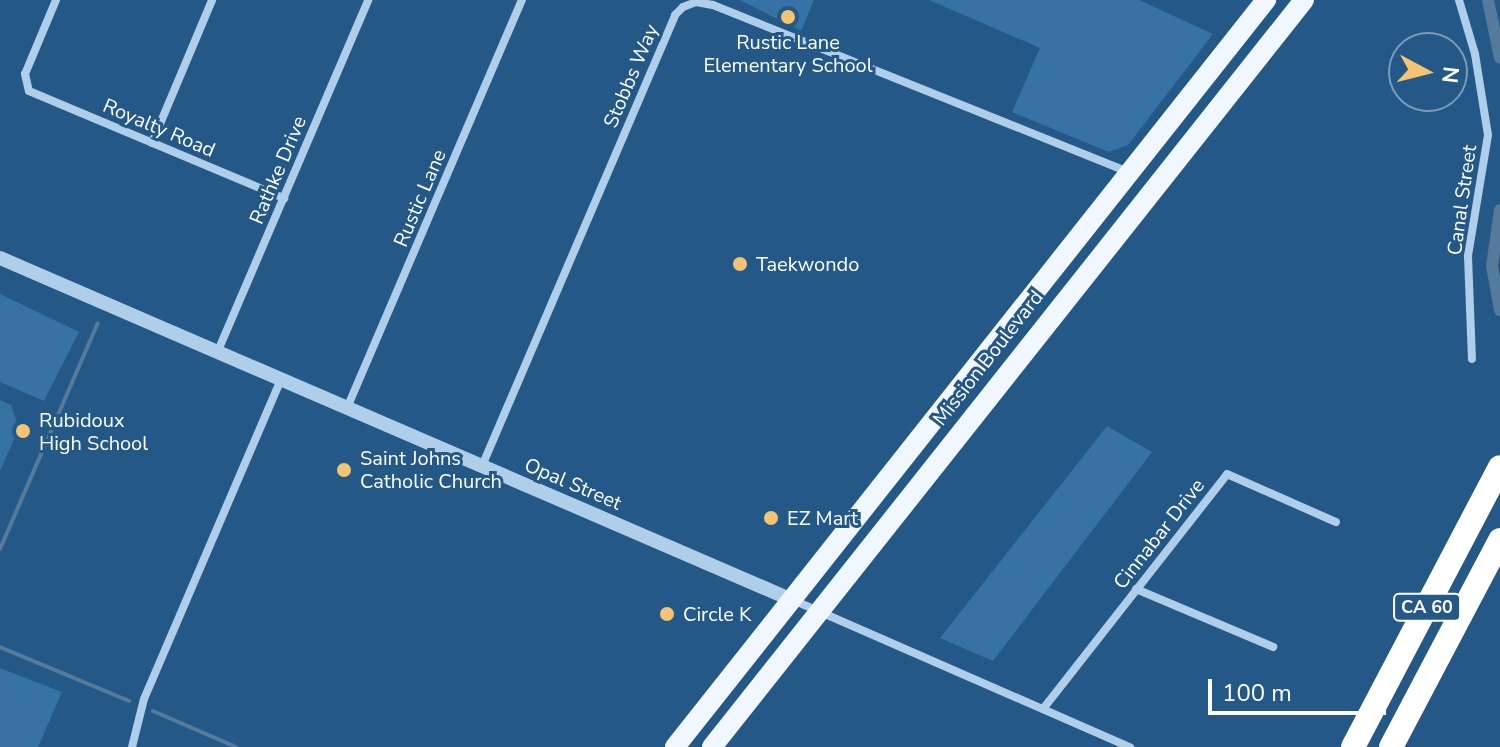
<!DOCTYPE html>
<style>
body{margin:0}
#map{position:relative;width:1500px;height:747px;overflow:hidden;background:#235887;font-family:"Nunito Sans",sans-serif}
div>[style]{position:absolute}
.green>*{inset:0;background:#3772a4}
.stream>*{height:4px;margin:-2px;padding:0 2px;transform-origin:2px;border-radius:2px;background:#557a9b}
.canal>*{height:12px;margin:-6px;padding:0 6px;transform-origin:6px;border-radius:6px;background:#557a9b}
.minor>*{height:8px;margin:-4px;padding:0 4px;transform-origin:4px;border-radius:4px;background:#aecee9}
.tertiary>*{height:14px;margin:-7px;padding:0 7px;transform-origin:7px;border-radius:7px;background:#aecee9}
.primary>*{height:20px;margin:-10px;padding:0 10px;transform-origin:10px;border-radius:10px;background:#f1f7fe}
.motorway>*{height:24px;margin:-12px;padding:0 12px;transform-origin:12px;border-radius:12px;background:#fff}
.dots>*{width:22px;height:22px;translate:-50% -50%;box-sizing:border-box;border:4px solid #235887;border-radius:50%}
span{translate:-50% -50%;white-space:nowrap;text-align:center;line-height:1.15;-webkit-text-stroke:6px #235887;paint-order:stroke}
.shield-label span{padding:2px 6px;background:#235887;border:2px solid;border-radius:6px;-webkit-text-stroke-width:0}
.shield-label{font-size:18px;color:#fff;font-weight:700}
.poi-label{font-size:20px;color:#fff}
.left{translate:0 -50%;text-align:left}
.street-label{font-size:20px;color:#fff}
.north{position:absolute;left:1388px;top:32px;width:80px;height:80px;box-sizing:border-box;background:#235887;border:2px solid #7b9bb7;border-radius:50%;rotate:97deg;font-size:22px;font-weight:700;line-height:32px;text-align:center;color:#fff}
.north::after{content:'';display:block;margin:auto;width:28px;height:36px;background:#f5c371;clip-path:polygon(50% 0,100% 100%,50% 72%,0 100%)}
.scale{position:absolute;left:1208px;top:679px;width:178px;height:36px;box-sizing:border-box;border:4px solid #fff;border-top:0;padding-left:10px;font-size:24px;line-height:28px;white-space:nowrap;color:#fff;-webkit-text-stroke:6px #235887;paint-order:stroke}
</style>
<div id="map">
<div class="green">
<div style="clip-path:polygon(740px 0,814px 0,801px 31px)"></div>
<div style="clip-path:polygon(929px 0,1139px 0,1213px 34px,1128px 145px,1109px 152px,1012px 112px,1040px 48px)"></div>
<div style="clip-path:polygon(0 294px,79px 332px,44px 401px,0 382px)"></div>
<div style="clip-path:polygon(0 400px,11px 405px,19px 428px,0 471px)"></div>
<div style="clip-path:polygon(1107px 426px,1152px 452px,993px 661px,940px 638px)"></div>
<div style="clip-path:polygon(0 668px,62px 692px,38px 747px,0 747px)"></div>
</div>
<div class="stream">
<div style="left:0;top:549px;width:246px;rotate:-66.6deg"></div>
<div style="left:0;top:647px;width:140px;rotate:22.7deg"></div>
<div style="left:153px;top:711px;width:90px;rotate:23.4deg"></div>
</div>
<div class="canal">
<div style="left:1488px;top:0;width:59px;rotate:78.3deg"></div>
<div style="left:1500px;top:210px;width:57px;rotate:98.1deg"></div>
<div style="left:1492px;top:266px;width:45px;rotate:79.7deg"></div>
</div>
<div class="minor">
<div style="left:56px;top:0;width:80px;rotate:112.7deg"></div>
<div style="left:25px;top:74px;width:17px;rotate:77deg"></div>
<div style="left:29px;top:91px;width:277px;rotate:22.8deg"></div>
<div style="left:1459px;top:0;width:56px;rotate:73.5deg"></div>
<div style="left:1475px;top:54px;width:82px;rotate:80.9deg"></div>
<div style="left:1488px;top:135px;width:123px;rotate:99.4deg"></div>
<div style="left:1468px;top:256px;width:103px;rotate:87.8deg"></div>
<div style="left:152px;top:143px;width:155px;rotate:-67.2deg"></div>
<div style="left:217px;top:353px;width:384px;rotate:-66.8deg"></div>
<div style="left:347px;top:408px;width:444px;rotate:-66.8deg"></div>
<div style="left:482px;top:466px;width:491px;rotate:-66.8deg"></div>
<div style="left:675px;top:15px;width:11px;rotate:-45deg"></div>
<div style="left:683px;top:7px;width:14px;rotate:-21deg"></div>
<div style="left:696px;top:2px;width:17px;rotate:10deg"></div>
<div style="left:713px;top:5px;width:445px;rotate:21.9deg"></div>
<div style="left:1136px;top:589px;width:149px;rotate:22.9deg"></div>
<div style="left:793px;top:600px;width:368px;rotate:23.6deg"></div>
<div style="left:1043px;top:709px;width:298px;rotate:-51.9deg"></div>
<div style="left:1227px;top:474px;width:119px;rotate:23.8deg"></div>
<div style="left:132px;top:747px;width:49px;rotate:-76deg"></div>
<div style="left:144px;top:699px;width:347px;rotate:-66.8deg"></div>
</div>
<div class="tertiary">
<div style="left:0;top:258px;width:860px;rotate:23.35deg"></div>
</div>
<div class="primary">
<div style="left:675px;top:747px;width:953px;rotate:-51.65deg"></div>
<div style="left:712px;top:747px;width:953px;rotate:-51.6deg"></div>
</div>
<div class="motorway">
<div style="left:1353px;top:747px;width:316px;rotate:-62.3deg"></div>
<div style="left:1391px;top:747px;width:234px;rotate:-62.2deg"></div>
</div>
<div class="dots">
<div style="left:788px;top:17px;background:#f5c371"></div>
<div style="left:740px;top:264px;background:#f5c371"></div>
<div style="left:23px;top:431px;background:#f5c371"></div>
<div style="left:344px;top:470px;background:#f5c371"></div>
<div style="left:771px;top:518px;background:#f5c371"></div>
<div style="left:667px;top:614px;background:#f5c371"></div>
</div>
<div class="shield-label">
<span style="left:1427px;top:607px">CA 60</span>
</div>
<div class="poi-label">
<span style="left:788px;top:54px">Rustic Lane<br>Elementary School</span>
<span class="left" style="left:756px;top:264px">Taekwondo</span>
<span class="left" style="left:39px;top:432px">Rubidoux<br>High School</span>
<span class="left" style="left:360px;top:470px">Saint Johns<br>Catholic Church</span>
<span class="left" style="left:787px;top:518px">EZ Mart</span>
<span class="left" style="left:683px;top:614px">Circle K</span>
</div>
<div class="street-label">
<span style="left:631px;top:76px;rotate:-67deg">Stobbs Way</span>
<span style="left:159px;top:128px;rotate:23deg">Royalty Road</span>
<span style="left:278px;top:170px;rotate:-67deg">Rathke Drive</span>
<span style="left:420px;top:198px;rotate:-67deg">Rustic Lane</span>
<span style="left:1462px;top:200px;rotate:-82deg">Canal Street</span>
<span style="left:988px;top:358px;rotate:-52deg">Mission Boulevard</span>
<span style="left:573px;top:484px;rotate:23deg">Opal Street</span>
<span style="left:1159px;top:534px;rotate:-52deg">Cinnabar Drive</span>
</div>
<div class="north">N</div>
<div class="scale">100 m</div>
</div>
